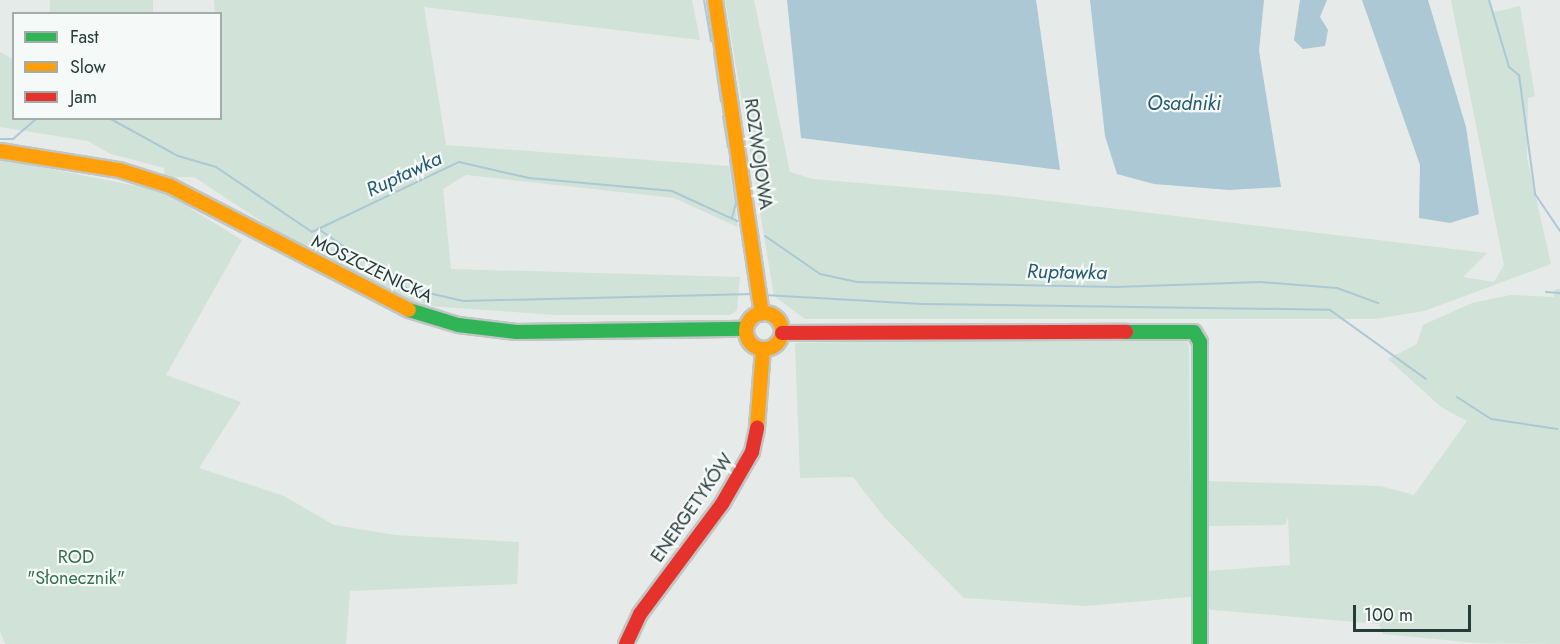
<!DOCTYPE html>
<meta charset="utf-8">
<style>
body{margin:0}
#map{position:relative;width:1560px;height:644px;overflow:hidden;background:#e6eae9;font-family:Jost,sans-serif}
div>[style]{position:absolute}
.green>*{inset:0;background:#d1e2d8;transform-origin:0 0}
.water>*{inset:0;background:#abc8d4}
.stream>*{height:2px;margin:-1px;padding:0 1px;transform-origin:1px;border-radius:1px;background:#abc8d4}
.roads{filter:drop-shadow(2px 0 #c0c6c4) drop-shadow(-2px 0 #c0c6c4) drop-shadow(0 2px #c0c6c4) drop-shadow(0 -2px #c0c6c4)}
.fast>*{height:14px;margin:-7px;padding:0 7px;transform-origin:7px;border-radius:7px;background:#30b455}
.slow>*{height:14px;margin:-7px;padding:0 7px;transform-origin:7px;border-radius:7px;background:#ff9f0a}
.slow>.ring{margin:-7px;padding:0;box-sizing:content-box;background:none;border:14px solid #ff9f0a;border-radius:50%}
.jam>*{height:14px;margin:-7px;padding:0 7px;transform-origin:7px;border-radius:7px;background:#e5322d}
span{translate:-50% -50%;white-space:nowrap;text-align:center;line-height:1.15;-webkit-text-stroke:4.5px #f5f9f7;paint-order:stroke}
.street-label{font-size:18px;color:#253c39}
.park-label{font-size:18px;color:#346f53}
.water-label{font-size:20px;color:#255a72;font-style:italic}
.legend{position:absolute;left:12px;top:12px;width:210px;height:108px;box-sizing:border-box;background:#f5f9f7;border:2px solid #a2adab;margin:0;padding:8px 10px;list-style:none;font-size:18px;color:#253c39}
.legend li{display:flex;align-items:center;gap:12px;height:30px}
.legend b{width:30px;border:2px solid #a2adab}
.scale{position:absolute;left:1353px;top:605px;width:118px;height:27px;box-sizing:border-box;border:3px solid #253c39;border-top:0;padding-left:8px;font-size:18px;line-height:21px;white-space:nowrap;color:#253c39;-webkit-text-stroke:4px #f5f9f7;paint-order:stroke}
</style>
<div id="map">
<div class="green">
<div style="left:50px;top:0;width:103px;height:14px"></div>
<div style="clip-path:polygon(214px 0,692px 0,700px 40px,424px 7px,446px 145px,729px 166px,738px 227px,674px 198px,466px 175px,443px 189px,451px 269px,740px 277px,737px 310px,730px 315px,556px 315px,415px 305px,308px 252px,194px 177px,164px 177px,164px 168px,111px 154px,88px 141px,0 127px,0 52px,13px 59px,14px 118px,220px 118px,220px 14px,215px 13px)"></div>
<div style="clip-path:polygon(725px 0,754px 0,790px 172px,813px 179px,999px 195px,1487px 253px,1463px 277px,1494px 282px,1504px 265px,1451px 0,1490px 0,1494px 12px,1520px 6px,1535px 96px,1528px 98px,1527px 158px,1551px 264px,1424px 311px,1375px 319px,805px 319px,774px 296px)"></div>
<div style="clip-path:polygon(0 159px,162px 191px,242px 240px,166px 375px,241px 402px,199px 468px,284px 496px,334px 525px,395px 535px,519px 542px,517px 584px,350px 591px,346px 644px,5px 644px,0 631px)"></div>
<div style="clip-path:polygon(1555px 289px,1560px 289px,1560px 644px,1477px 643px,1383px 634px,1379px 624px,1203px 609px,1206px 571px,1290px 565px,1288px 517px,1285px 525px,1207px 526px,1207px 481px,1380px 486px,1414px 495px,1467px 421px,1441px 407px,1388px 359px,1417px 344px,1423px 325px,1472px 303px,1511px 295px,1554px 297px)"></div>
<div style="clip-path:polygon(1183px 336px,1189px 345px,1190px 476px,1200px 596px,1086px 606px,964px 598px,884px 517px,853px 477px,800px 478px,795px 343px)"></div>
</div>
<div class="water">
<div style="clip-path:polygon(787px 0,1036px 0,1060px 170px,801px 138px)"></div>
<div style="clip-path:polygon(1090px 0,1264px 0,1259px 51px,1281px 187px,1229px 190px,1154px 184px,1117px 174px,1105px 136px)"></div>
<div style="clip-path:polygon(1300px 0,1327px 0,1320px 17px,1328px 30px,1325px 46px,1303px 49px,1294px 40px)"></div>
<div style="clip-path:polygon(1362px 0,1428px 0,1466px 127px,1479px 214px,1450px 223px,1419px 218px,1420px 165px)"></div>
</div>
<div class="stream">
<div style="left:704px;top:0;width:42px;rotate:80.3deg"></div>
<div style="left:1489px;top:0;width:70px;rotate:73.4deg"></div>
<div style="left:1509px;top:67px;width:13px;rotate:39deg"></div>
<div style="left:1519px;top:75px;width:120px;rotate:82.3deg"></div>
<div style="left:1535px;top:194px;width:45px;rotate:56deg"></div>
<div style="left:714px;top:53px;width:49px;rotate:81.9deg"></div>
<div style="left:723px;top:116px;width:32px;rotate:81deg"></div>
<div style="left:109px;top:118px;width:79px;rotate:28.8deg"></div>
<div style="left:178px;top:156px;width:40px;rotate:16deg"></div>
<div style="left:216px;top:167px;width:116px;rotate:34.1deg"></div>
<div style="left:312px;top:232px;width:163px;rotate:-25.5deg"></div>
<div style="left:459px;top:162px;width:72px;rotate:12.9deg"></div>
<div style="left:529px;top:178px;width:144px;rotate:5.2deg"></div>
<div style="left:672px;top:191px;width:72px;rotate:24.8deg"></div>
<div style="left:0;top:139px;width:13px"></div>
<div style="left:13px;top:139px;width:30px;rotate:-41deg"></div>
<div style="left:36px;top:119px;width:12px;rotate:-5deg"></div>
<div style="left:730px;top:160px;width:43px;rotate:82.1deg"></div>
<div style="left:736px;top:203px;width:16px;rotate:105deg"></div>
<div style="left:320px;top:230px;width:100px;rotate:34.8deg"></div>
<div style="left:402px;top:287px;width:63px;rotate:12.9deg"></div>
<div style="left:463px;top:301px;width:290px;rotate:-1.4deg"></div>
<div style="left:765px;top:236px;width:67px;rotate:34.6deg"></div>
<div style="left:820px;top:274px;width:38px;rotate:12deg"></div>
<div style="left:857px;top:282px;width:259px;rotate:1.1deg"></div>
<div style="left:1116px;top:287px;width:144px;rotate:-2deg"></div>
<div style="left:1260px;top:282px;width:77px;rotate:4.5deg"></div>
<div style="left:1337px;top:288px;width:44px;rotate:20.1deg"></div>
<div style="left:1546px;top:292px;width:14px;rotate:4deg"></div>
<div style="left:765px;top:295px;width:157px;rotate:3.3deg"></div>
<div style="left:922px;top:304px;width:408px;rotate:0.8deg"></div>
<div style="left:1330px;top:310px;width:118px;rotate:35.7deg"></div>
<div style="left:1457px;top:397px;width:40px;rotate:32.9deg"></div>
<div style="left:1491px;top:419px;width:67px;rotate:8.6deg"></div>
</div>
<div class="roads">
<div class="fast">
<div style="left:409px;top:310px;width:51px;rotate:17deg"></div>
<div style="left:458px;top:325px;width:59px;rotate:6.8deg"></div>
<div style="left:517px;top:332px;width:229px;rotate:-0.8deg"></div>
<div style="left:1126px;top:332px;width:68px"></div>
<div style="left:1194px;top:332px;width:12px;rotate:59deg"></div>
<div style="left:1200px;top:342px;width:302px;rotate:90deg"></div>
</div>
<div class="slow">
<div style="left:715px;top:0;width:317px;rotate:81.5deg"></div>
<div style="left:0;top:151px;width:121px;rotate:9.1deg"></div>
<div style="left:119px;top:170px;width:53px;rotate:17.4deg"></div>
<div style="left:170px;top:186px;width:269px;rotate:27.4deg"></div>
<div class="ring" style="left:746px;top:313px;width:22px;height:22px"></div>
<div style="left:757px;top:428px;width:79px;rotate:-85.7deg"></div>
</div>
<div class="jam">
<div style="left:782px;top:333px;width:344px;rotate:-0.2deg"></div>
<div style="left:626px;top:644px;width:33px;rotate:-65deg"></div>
<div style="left:640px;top:614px;width:137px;rotate:-53.3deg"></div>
<div style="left:722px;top:504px;width:60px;rotate:-60deg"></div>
<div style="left:752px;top:452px;width:25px;rotate:-78deg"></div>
</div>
</div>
<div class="street-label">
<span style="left:758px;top:154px;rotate:82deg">ROZWOJOWA</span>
<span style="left:372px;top:269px;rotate:26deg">MOSZCZENICKA</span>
<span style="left:692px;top:508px;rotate:-55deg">ENERGETYKÓW</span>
</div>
<div class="park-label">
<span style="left:76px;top:568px">ROD<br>"Słonecznik"</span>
</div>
<div class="water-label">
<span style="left:1184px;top:103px">Osadniki</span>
<span style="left:404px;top:174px;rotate:-25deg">Ruptawka</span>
<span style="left:1067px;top:272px;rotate:1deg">Ruptawka</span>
</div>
<ul class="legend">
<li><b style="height:8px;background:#30b455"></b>Fast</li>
<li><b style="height:8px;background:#ff9f0a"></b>Slow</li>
<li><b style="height:8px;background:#e5322d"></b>Jam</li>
</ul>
<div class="scale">100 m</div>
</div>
